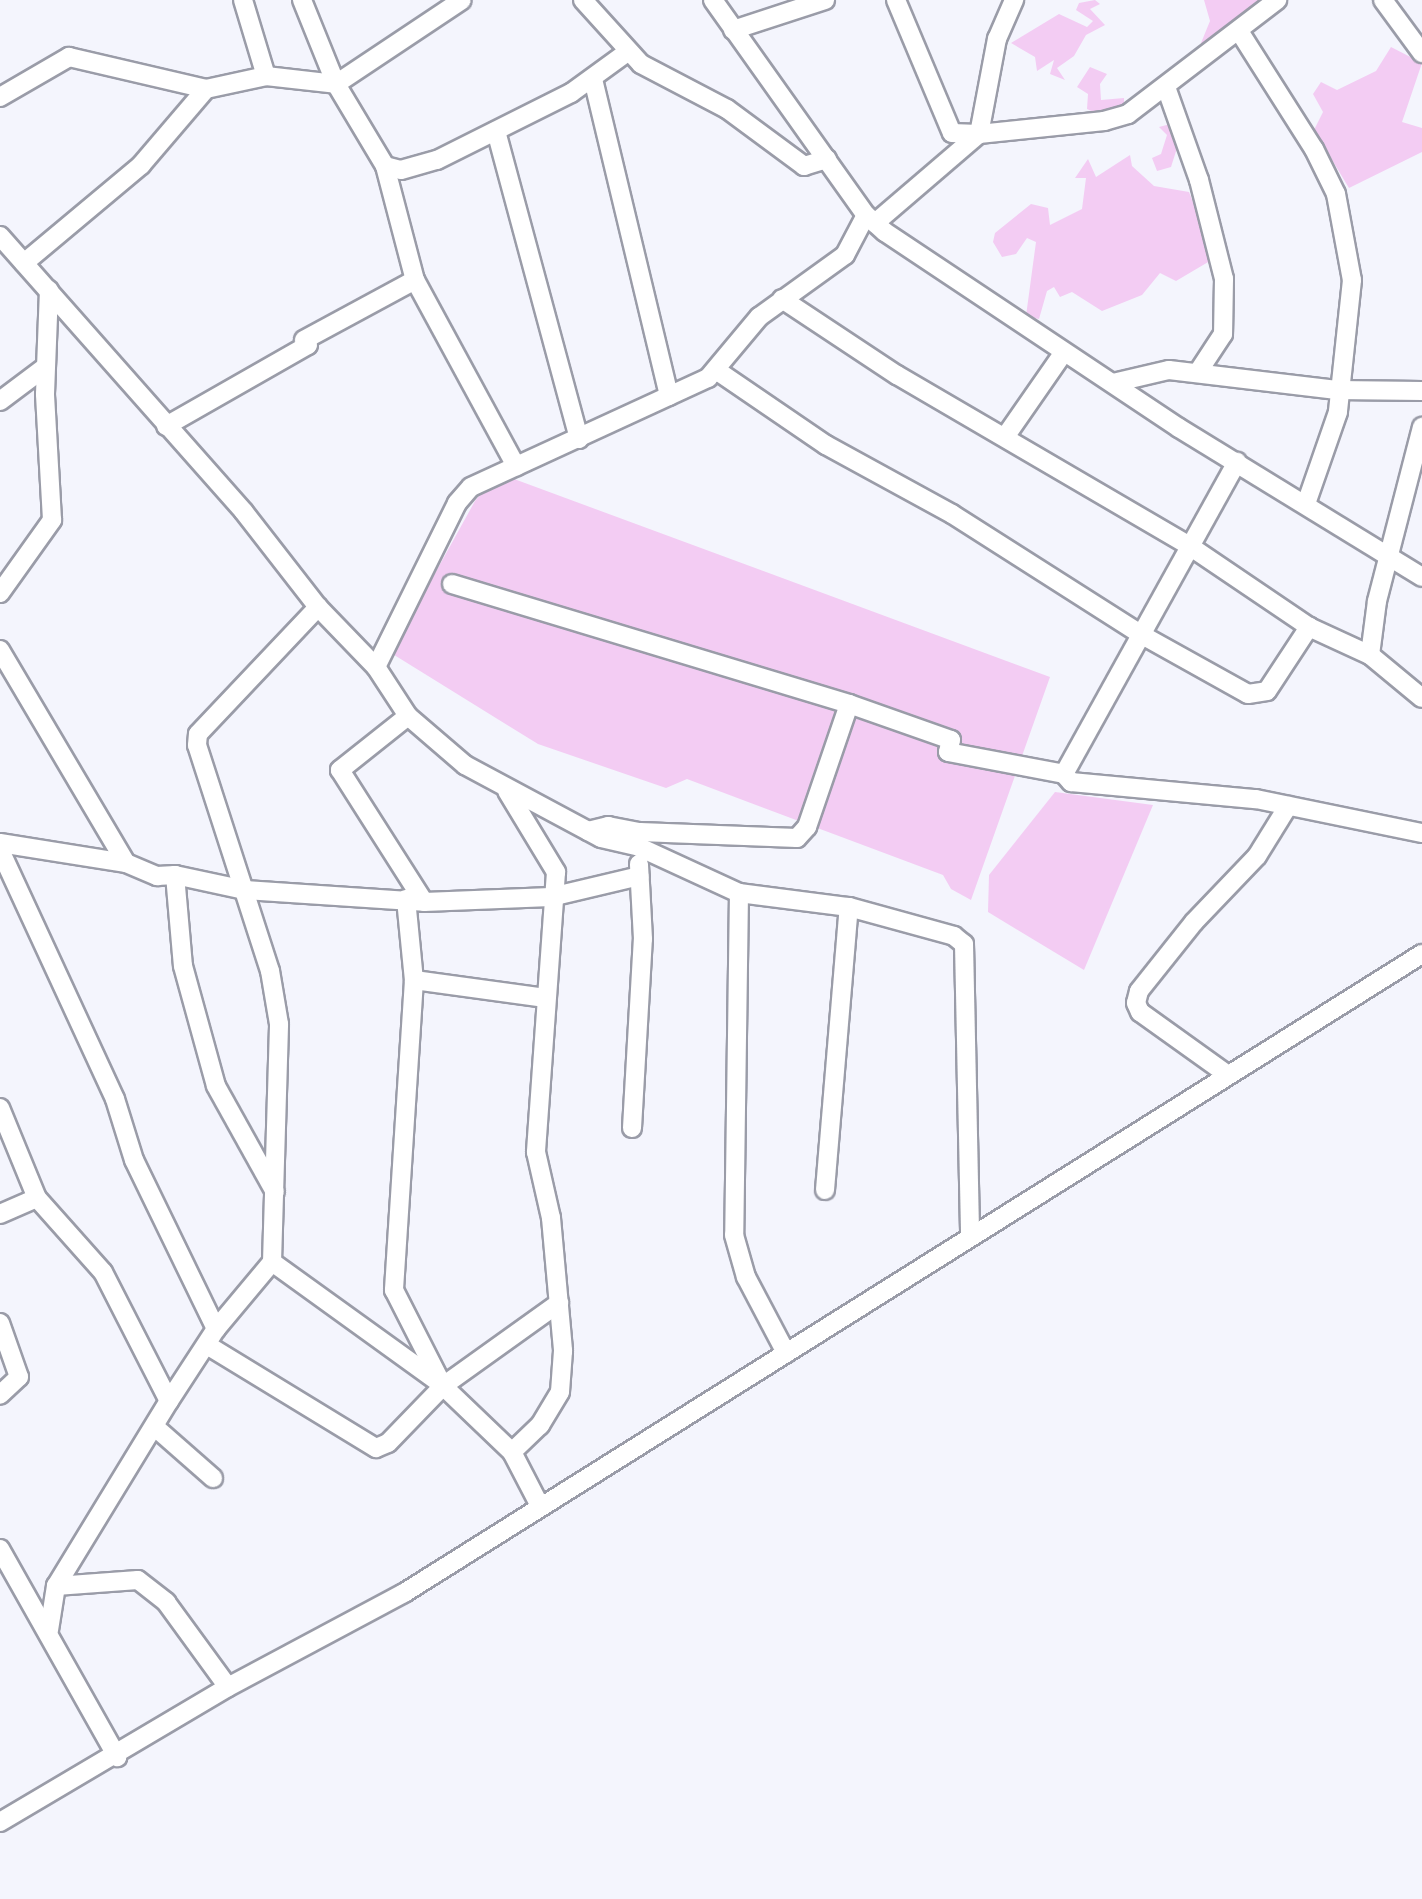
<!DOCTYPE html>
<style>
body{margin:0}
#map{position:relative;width:1422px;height:1899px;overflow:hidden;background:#f4f5fd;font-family:Jost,sans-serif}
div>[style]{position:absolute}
.green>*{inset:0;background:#f3ccf3}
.roads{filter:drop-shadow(2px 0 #9a9ca8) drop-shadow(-2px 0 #9a9ca8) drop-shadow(0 2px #9a9ca8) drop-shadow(0 -2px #9a9ca8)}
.minor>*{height:18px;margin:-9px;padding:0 9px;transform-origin:9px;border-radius:9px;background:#fff}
span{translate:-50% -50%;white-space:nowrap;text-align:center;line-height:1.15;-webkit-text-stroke:8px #f4f5fd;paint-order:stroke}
</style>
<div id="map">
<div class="green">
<div style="clip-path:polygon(1095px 0,1100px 4px,1090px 9px,1105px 25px,1086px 35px,1074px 56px,1057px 68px,1065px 80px,1050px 74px,1054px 60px,1037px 71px,1035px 57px,1011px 43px,1059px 14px,1087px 27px,1093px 21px,1076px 10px,1079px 3px)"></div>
<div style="clip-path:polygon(1204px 0,1273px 0,1228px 25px,1204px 55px,1201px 43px,1210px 21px)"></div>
<div style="clip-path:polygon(1391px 47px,1422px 63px,1402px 122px,1422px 128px,1422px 152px,1349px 188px,1314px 130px,1323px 112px,1313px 94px,1321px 82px,1337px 90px,1376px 71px)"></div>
<div style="clip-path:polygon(1090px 67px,1107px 74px,1100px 84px,1101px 100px,1124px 98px,1124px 111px,1098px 114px,1087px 109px,1088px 94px,1077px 87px)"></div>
<div style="clip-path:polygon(1174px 123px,1178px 145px,1171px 167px,1157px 171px,1152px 158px,1161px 154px,1167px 135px,1159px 127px)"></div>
<div style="clip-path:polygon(1130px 155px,1132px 166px,1154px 186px,1189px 192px,1215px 258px,1176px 281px,1160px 273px,1142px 295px,1102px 311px,1072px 292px,1060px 297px,1054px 287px,1047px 291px,1039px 319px,1026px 316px,1036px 242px,1027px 238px,1016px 254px,1002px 257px,993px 242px,995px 233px,1031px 204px,1048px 208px,1050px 225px,1082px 209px,1086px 178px,1075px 178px,1088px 159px,1096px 177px)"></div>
<div style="clip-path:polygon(506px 476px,1050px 677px,971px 900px,951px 889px,943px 875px,687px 779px,666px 788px,538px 744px,391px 653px,475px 501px,490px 482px)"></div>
<div style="clip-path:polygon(1055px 792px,1153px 805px,1084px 970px,988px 912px,989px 875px)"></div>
</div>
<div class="roads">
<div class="minor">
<div style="left:243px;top:0;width:79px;rotate:73.2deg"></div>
<div style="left:302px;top:0;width:91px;rotate:68deg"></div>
<div style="left:336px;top:84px;width:96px;rotate:59.1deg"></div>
<div style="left:385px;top:166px;width:118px;rotate:75.3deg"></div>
<div style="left:415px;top:280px;width:212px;rotate:61.5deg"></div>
<div style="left:583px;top:0;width:86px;rotate:47.8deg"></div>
<div style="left:641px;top:64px;width:97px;rotate:27.6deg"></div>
<div style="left:727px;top:109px;width:96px;rotate:36.5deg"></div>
<div style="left:804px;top:166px;width:24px;rotate:-17deg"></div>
<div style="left:713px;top:0;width:264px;rotate:54.6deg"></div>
<div style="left:866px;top:215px;width:25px;rotate:42deg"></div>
<div style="left:885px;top:232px;width:353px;rotate:33.7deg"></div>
<div style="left:1179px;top:428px;width:285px;rotate:31.5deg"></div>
<div style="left:896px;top:0;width:144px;rotate:67.2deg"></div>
<div style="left:952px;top:133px;width:27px;rotate:2deg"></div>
<div style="left:979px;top:134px;width:126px;rotate:-5.9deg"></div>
<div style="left:1104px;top:121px;width:25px;rotate:-16deg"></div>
<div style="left:1128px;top:114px;width:188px;rotate:-37.4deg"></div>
<div style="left:1383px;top:0;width:66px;rotate:53.7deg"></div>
<div style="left:733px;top:30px;width:97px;rotate:-18.1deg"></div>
<div style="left:1239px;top:31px;width:140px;rotate:57.6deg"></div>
<div style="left:1314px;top:149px;width:50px;rotate:63.9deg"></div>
<div style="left:1336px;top:194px;width:87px;rotate:79.5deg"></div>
<div style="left:1352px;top:280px;width:133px;rotate:96.1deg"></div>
<div style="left:1338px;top:412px;width:97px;rotate:109.2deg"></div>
<div style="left:593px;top:79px;width:326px;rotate:76.5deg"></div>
<div style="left:1166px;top:87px;width:99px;rotate:70.5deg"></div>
<div style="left:1199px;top:180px;width:102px;rotate:75.8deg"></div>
<div style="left:1224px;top:279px;width:55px;rotate:91deg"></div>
<div style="left:1223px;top:334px;width:45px;rotate:123.3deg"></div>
<div style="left:0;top:97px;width:80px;rotate:-30.1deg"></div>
<div style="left:69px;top:57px;width:141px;rotate:13.1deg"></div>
<div style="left:206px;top:89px;width:61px;rotate:-12.2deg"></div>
<div style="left:266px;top:76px;width:70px;rotate:6.5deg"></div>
<div style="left:336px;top:84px;width:151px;rotate:-33.7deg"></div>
<div style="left:496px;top:131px;width:319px;rotate:74.9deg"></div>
<div style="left:385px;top:166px;width:16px;rotate:14deg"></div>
<div style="left:401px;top:170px;width:37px;rotate:-16deg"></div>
<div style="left:437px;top:160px;width:150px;rotate:-26.6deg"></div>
<div style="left:571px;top:93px;width:68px;rotate:-36deg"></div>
<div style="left:875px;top:223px;width:137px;rotate:-40.6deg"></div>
<div style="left:979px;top:134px;width:97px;rotate:-79.3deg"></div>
<div style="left:997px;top:39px;width:43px;rotate:-66.4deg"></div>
<div style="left:0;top:236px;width:368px;rotate:48.5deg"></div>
<div style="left:244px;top:512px;width:120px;rotate:52.1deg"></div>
<div style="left:318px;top:607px;width:83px;rotate:46deg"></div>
<div style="left:376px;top:667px;width:59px;rotate:56.9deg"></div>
<div style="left:408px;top:716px;width:75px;rotate:40.7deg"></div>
<div style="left:465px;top:765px;width:154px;rotate:28.2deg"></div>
<div style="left:601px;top:838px;width:39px;rotate:13deg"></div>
<div style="left:639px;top:847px;width:110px;rotate:24.7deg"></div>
<div style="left:739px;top:893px;width:111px;rotate:7.3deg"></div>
<div style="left:849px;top:907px;width:109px;rotate:15.4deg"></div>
<div style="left:954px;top:936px;width:13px;rotate:39deg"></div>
<div style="left:964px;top:944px;width:292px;rotate:88.8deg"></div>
<div style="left:24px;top:263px;width:153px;rotate:-39.9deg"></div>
<div style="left:141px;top:165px;width:100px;rotate:-49.5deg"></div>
<div style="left:782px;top:299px;width:138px;rotate:33.5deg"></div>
<div style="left:897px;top:375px;width:341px;rotate:30.3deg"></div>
<div style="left:1191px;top:547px;width:143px;rotate:34.1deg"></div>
<div style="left:1309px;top:627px;width:67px;rotate:24.7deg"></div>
<div style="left:1370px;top:655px;width:67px;rotate:39.6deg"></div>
<div style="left:716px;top:370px;width:133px;rotate:34.3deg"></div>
<div style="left:826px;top:445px;width:144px;rotate:28.7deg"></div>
<div style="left:952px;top:514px;width:225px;rotate:32.5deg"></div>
<div style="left:1142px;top:635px;width:121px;rotate:29.1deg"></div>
<div style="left:1248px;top:694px;width:19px;rotate:-9deg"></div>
<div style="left:1267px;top:691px;width:77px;rotate:-56.7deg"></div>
<div style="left:1113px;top:383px;width:57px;rotate:-13.1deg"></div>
<div style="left:1169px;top:370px;width:169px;rotate:6.8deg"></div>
<div style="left:1337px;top:390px;width:85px;rotate:0.7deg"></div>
<div style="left:0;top:401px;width:55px;rotate:-36.9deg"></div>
<div style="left:166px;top:426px;width:163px;rotate:-29.7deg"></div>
<div style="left:308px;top:345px;width:6px;rotate:-129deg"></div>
<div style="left:304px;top:340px;width:126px;rotate:-28.4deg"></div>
<div style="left:1005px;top:437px;width:103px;rotate:-55.2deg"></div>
<div style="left:452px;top:584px;width:415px;rotate:16.8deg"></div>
<div style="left:849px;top:704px;width:108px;rotate:19.4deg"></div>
<div style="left:951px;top:740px;width:12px;rotate:104deg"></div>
<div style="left:948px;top:752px;width:118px;rotate:10.7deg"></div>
<div style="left:1064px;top:774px;width:11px;rotate:49deg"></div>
<div style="left:1071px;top:782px;width:186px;rotate:5.3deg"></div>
<div style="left:1256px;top:799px;width:169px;rotate:11.6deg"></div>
<div style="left:0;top:593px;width:90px;rotate:-54.5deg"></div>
<div style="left:52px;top:520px;width:126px;rotate:-93.2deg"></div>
<div style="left:45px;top:394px;width:104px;rotate:-87.8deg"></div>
<div style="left:0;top:650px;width:247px;rotate:59.4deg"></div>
<div style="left:1370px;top:655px;width:54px;rotate:-82.6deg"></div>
<div style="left:1377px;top:601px;width:180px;rotate:-75.5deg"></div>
<div style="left:376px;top:667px;width:183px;rotate:-63.7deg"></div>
<div style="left:457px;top:503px;width:21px;rotate:-49deg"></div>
<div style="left:471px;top:487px;width:261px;rotate:-24.7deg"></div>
<div style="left:708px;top:378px;width:80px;rotate:-50.1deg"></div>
<div style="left:759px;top:317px;width:106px;rotate:-35.8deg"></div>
<div style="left:845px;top:255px;width:45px;rotate:-62.3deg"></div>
<div style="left:408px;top:716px;width:87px;rotate:141.5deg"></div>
<div style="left:340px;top:770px;width:156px;rotate:57.5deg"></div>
<div style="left:1064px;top:774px;width:357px;rotate:-61deg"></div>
<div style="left:507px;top:791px;width:95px;rotate:58.8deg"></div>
<div style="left:556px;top:872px;width:281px;rotate:94.1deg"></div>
<div style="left:536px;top:1152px;width:68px;rotate:77.2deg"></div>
<div style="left:551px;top:1218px;width:134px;rotate:84.8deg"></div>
<div style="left:563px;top:1351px;width:41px;rotate:94.2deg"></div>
<div style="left:560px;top:1392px;width:39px;rotate:121deg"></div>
<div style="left:540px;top:1425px;width:39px;rotate:136deg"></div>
<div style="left:512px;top:1452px;width:61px;rotate:62.6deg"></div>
<div style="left:588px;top:831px;width:21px;rotate:-14deg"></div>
<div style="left:608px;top:826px;width:33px;rotate:11deg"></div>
<div style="left:640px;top:832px;width:157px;rotate:2.2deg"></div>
<div style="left:797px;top:838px;width:15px;rotate:-48deg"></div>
<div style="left:807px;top:827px;width:130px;rotate:-71.1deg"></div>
<div style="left:0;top:843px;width:128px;rotate:9deg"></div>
<div style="left:126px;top:863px;width:34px;rotate:23deg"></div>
<div style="left:157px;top:876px;width:18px;rotate:-3deg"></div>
<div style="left:175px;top:875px;width:72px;rotate:12.1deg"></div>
<div style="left:245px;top:890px;width:179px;rotate:3.8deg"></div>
<div style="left:424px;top:902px;width:127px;rotate:-2.3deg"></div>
<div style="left:551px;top:897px;width:91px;rotate:-13.3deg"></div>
<div style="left:0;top:850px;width:274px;rotate:65.2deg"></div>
<div style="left:115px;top:1099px;width:64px;rotate:72.7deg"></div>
<div style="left:134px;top:1160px;width:188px;rotate:64.1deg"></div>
<div style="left:175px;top:875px;width:91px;rotate:85deg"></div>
<div style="left:183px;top:966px;width:124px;rotate:74.6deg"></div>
<div style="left:216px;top:1086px;width:121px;rotate:60.9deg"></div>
<div style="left:739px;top:893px;width:342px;rotate:90.8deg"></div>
<div style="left:734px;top:1235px;width:44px;rotate:74.1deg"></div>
<div style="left:746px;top:1277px;width:86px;rotate:62.2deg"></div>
<div style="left:406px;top:899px;width:81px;rotate:84.4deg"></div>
<div style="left:414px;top:980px;width:311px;rotate:93.7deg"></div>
<div style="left:394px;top:1290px;width:108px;rotate:63deg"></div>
<div style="left:443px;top:1386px;width:95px;rotate:43.7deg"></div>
<div style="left:414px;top:980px;width:133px;rotate:7.8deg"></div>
<div style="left:1228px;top:1075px;width:108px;rotate:-144.4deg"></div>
<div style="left:1140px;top:1012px;width:10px;rotate:-114deg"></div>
<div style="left:1136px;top:1003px;width:12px;rotate:-76deg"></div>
<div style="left:1139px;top:991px;width:88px;rotate:-51.4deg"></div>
<div style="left:1194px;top:922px;width:91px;rotate:-46.3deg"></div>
<div style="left:1257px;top:856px;width:59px;rotate:-58.2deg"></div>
<div style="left:0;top:1108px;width:97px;rotate:67.7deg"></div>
<div style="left:37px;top:1198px;width:99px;rotate:48.3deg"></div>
<div style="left:103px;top:1272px;width:145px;rotate:62.9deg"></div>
<div style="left:632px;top:1128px;width:189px;rotate:-86.7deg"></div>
<div style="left:643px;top:939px;width:75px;rotate:-93.1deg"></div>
<div style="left:825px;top:1190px;width:284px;rotate:-85.2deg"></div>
<div style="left:0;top:1214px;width:40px;rotate:-23.4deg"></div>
<div style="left:272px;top:1262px;width:208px;rotate:35.8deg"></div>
<div style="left:0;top:1323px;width:57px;rotate:70.6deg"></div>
<div style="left:19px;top:1377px;width:26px;rotate:137deg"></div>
<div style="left:207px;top:1345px;width:198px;rotate:31.4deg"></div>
<div style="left:376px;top:1448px;width:13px;rotate:-23deg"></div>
<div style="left:388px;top:1443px;width:79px;rotate:-46deg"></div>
<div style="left:443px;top:1386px;width:143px;rotate:-35.6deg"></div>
<div style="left:156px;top:1428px;width:76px;rotate:41.3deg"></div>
<div style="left:0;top:1549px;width:239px;rotate:60.6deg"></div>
<div style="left:56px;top:1586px;width:82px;rotate:-4.2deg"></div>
<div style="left:138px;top:1580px;width:36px;rotate:38deg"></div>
<div style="left:166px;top:1602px;width:105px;rotate:53.9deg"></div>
<div style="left:49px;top:1630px;width:45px;rotate:-81deg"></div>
<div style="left:56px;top:1586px;width:217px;rotate:-58.6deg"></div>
<div style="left:169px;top:1401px;width:86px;rotate:-56.9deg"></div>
<div style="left:216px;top:1329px;width:87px;rotate:-50.1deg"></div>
<div style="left:272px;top:1262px;width:238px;rotate:-88.3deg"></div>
<div style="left:279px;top:1024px;width:54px;rotate:-99.6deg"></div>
<div style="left:270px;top:971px;width:237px;rotate:-107.9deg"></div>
<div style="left:197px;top:745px;width:11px;rotate:-85deg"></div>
<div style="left:198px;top:734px;width:175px;rotate:-46.6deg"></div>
<div style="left:0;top:1822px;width:265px;rotate:-30.6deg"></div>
<div style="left:228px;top:1687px;width:200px;rotate:-28.1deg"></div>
<div style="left:404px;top:1593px;width:1202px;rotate:-32.12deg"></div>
</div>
</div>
</div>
